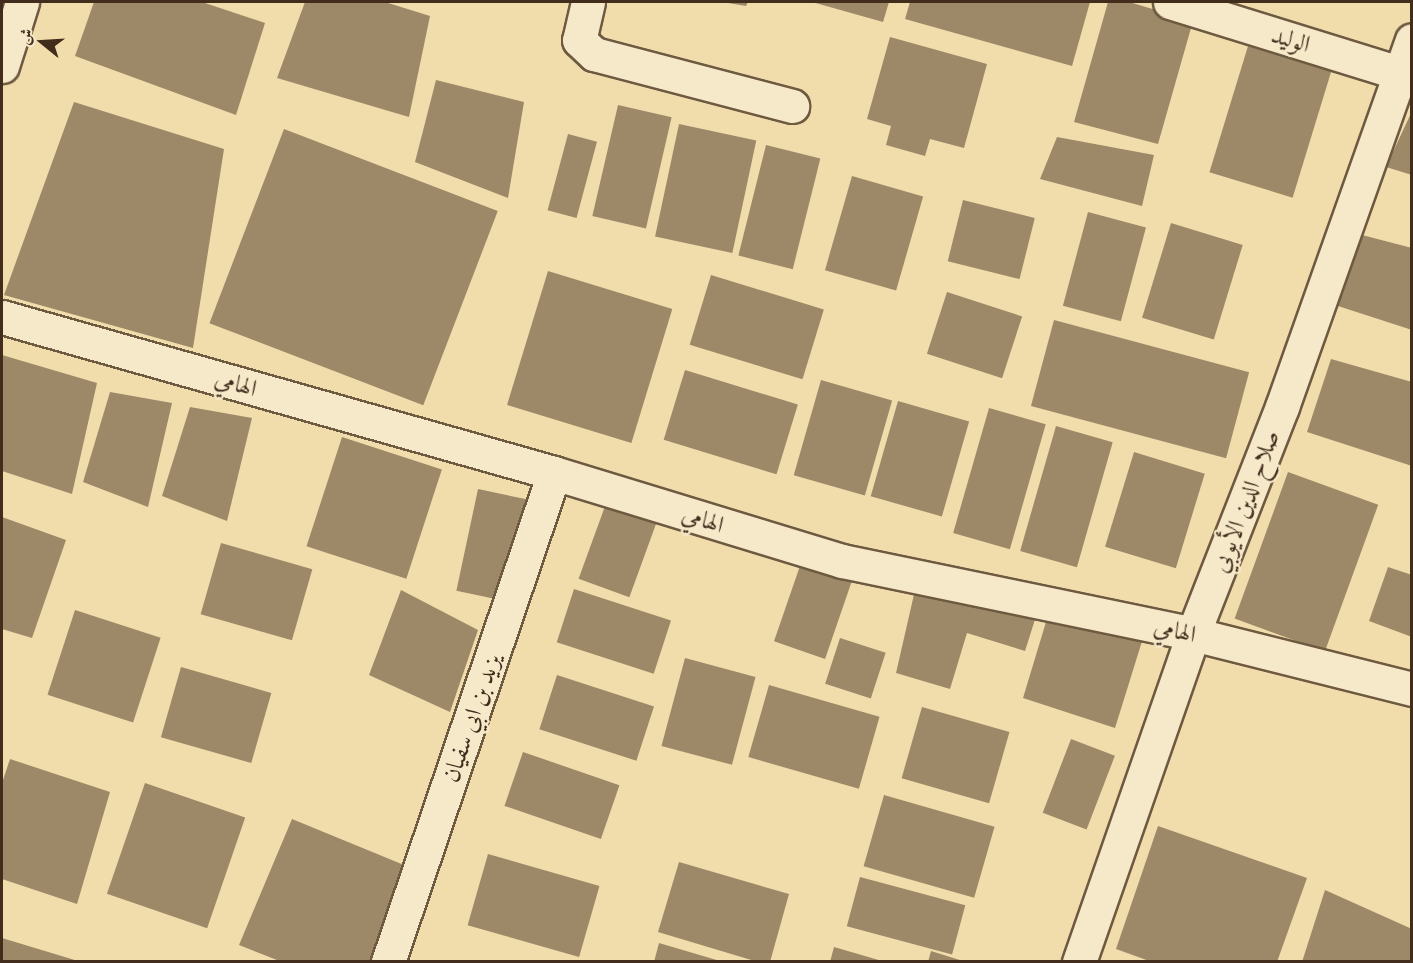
<!DOCTYPE html>
<meta charset="utf-8">
<style>
body{margin:0}
#map{position:relative;width:1413px;height:963px;overflow:hidden;background:#f1ddac;font-family:"Gentium Book Plus",Amiri,serif}
div>[style]{position:absolute}
.building>*{inset:0;background:#9d8967;transform-origin:0 0}
.roads{filter:drop-shadow(2px 0 #6e5941) drop-shadow(-2px 0 #6e5941) drop-shadow(0 2px #6e5941) drop-shadow(0 -2px #6e5941)}
.minor>*{height:33px;margin:-16.5px;padding:0 16.5px;transform-origin:16.5px;border-radius:16.5px;background:#f6e9c9}
span{translate:-50% -50%;white-space:nowrap;text-align:center;line-height:1.15;-webkit-text-stroke:4.5px #f6e9c9;paint-order:stroke}
.street-label{font-size:24px;color:#422d1d}
.frame{position:absolute;inset:0;border:3px solid #422d1d;pointer-events:none}
.north{position:absolute;left:12px;top:12px;width:60px;height:60px;-webkit-text-stroke:4px #f6e9c9;paint-order:stroke;rotate:288deg;font-size:16px;font-weight:700;line-height:24px;text-align:center;color:#422d1d}
.north::after{content:'';display:block;margin:auto;width:21px;height:27px;background:#422d1d;clip-path:polygon(50% 0,100% 100%,50% 72%,0 100%)}
</style>
<div id="map">
<div class="building">
<div style="clip-path:polygon(94px 2px,202px 2px,265px 23px,236px 115px,75px 56px)"></div>
<div style="clip-path:polygon(305px 2px,385px 2px,430px 16px,409px 117px,277px 78px)"></div>
<div style="clip-path:polygon(722px 2px,748px 2px,746px 6px)"></div>
<div style="clip-path:polygon(812px 2px,889px 2px,883px 22px)"></div>
<div style="clip-path:polygon(910px 2px,1090px 2px,1072px 66px,905px 19px)"></div>
<div style="clip-path:polygon(1108px 2px,1129px 2px,1193px 21px,1158px 144px,1074px 122px)"></div>
<div style="clip-path:polygon(890px 37px,987px 64px,964px 148px,930px 139px,925px 156px,886px 145px,891px 126px,867px 119px)"></div>
<div style="left:1248px;top:46px;width:87px;height:132px;rotate:17deg"></div>
<div style="clip-path:polygon(436px 80px,524px 102px,508px 198px,415px 162px)"></div>
<div style="clip-path:polygon(74px 102px,224px 149px,193px 348px,4px 295px)"></div>
<div style="left:618px;top:105px;width:55px;height:114px;rotate:13deg"></div>
<div style="clip-path:polygon(1412px 111px,1412px 175px,1386px 167px)"></div>
<div style="left:679px;top:124px;width:79px;height:115px;rotate:12deg"></div>
<div style="left:284px;top:129px;width:229px;height:208px;rotate:21deg"></div>
<div style="left:568px;top:134px;width:30px;height:79px;rotate:15deg"></div>
<div style="clip-path:polygon(1057px 137px,1154px 155px,1142px 206px,1040px 179px)"></div>
<div style="left:766px;top:145px;width:56px;height:114px;rotate:14deg"></div>
<div style="left:852px;top:176px;width:74px;height:98px;rotate:16deg"></div>
<div style="left:963px;top:200px;width:74px;height:63px;rotate:14deg"></div>
<div style="left:1088px;top:212px;width:60px;height:97px;rotate:15deg"></div>
<div style="left:1171px;top:223px;width:75px;height:99px;rotate:17deg"></div>
<div style="clip-path:polygon(1362px 235px,1412px 248px,1412px 330px,1338px 306px)"></div>
<div style="left:548px;top:271px;width:130px;height:140px;rotate:17deg"></div>
<div style="left:711px;top:275px;width:118px;height:73px;rotate:17deg"></div>
<div style="left:947px;top:292px;width:79px;height:65px;rotate:18deg"></div>
<div style="left:1054px;top:320px;width:202px;height:89px;rotate:15deg"></div>
<div style="clip-path:polygon(2px 355px,97px 383px,72px 494px,2px 471px)"></div>
<div style="clip-path:polygon(1331px 359px,1412px 382px,1412px 466px,1307px 432px)"></div>
<div style="left:685px;top:370px;width:118px;height:73px;rotate:17deg"></div>
<div style="left:821px;top:380px;width:74px;height:99px;rotate:16deg"></div>
<div style="clip-path:polygon(110px 392px,172px 403px,148px 507px,83px 482px)"></div>
<div style="left:898px;top:401px;width:74px;height:99px;rotate:16deg"></div>
<div style="clip-path:polygon(190px 407px,252px 418px,227px 521px,162px 496px)"></div>
<div style="left:989px;top:408px;width:59px;height:130px;rotate:16deg"></div>
<div style="left:1056px;top:426px;width:59px;height:130px;rotate:16deg"></div>
<div style="left:342px;top:437px;width:105px;height:115px;rotate:18deg"></div>
<div style="left:1134px;top:452px;width:74px;height:99px;rotate:17deg"></div>
<div style="left:1288px;top:472px;width:96px;height:156px;rotate:20deg"></div>
<div style="left:478px;top:489px;width:51px;height:104px;rotate:12deg"></div>
<div style="left:608px;top:498px;width:54px;height:86px;rotate:20deg"></div>
<div style="clip-path:polygon(2px 517px,66px 540px,32px 638px,2px 629px)"></div>
<div style="left:221px;top:543px;width:95px;height:74px;rotate:16deg"></div>
<div style="left:802px;top:560px;width:54px;height:86px;rotate:19deg"></div>
<div style="clip-path:polygon(1388px 567px,1412px 575px,1412px 637px,1369px 621px)"></div>
<div style="left:574px;top:589px;width:102px;height:56px;rotate:18deg"></div>
<div style="clip-path:polygon(401px 590px,478px 630px,450px 712px,369px 675px)"></div>
<div style="clip-path:polygon(915px 590px,1038px 610px,1025px 651px,967px 633px,950px 689px,896px 673px)"></div>
<div style="left:75px;top:610px;width:90px;height:89px;rotate:18deg"></div>
<div style="clip-path:polygon(1046px 622px,1144px 635px,1115px 728px,1023px 698px)"></div>
<div style="left:840px;top:638px;width:48px;height:48px;rotate:18deg"></div>
<div style="left:685px;top:658px;width:73px;height:91px;rotate:15deg"></div>
<div style="left:181px;top:667px;width:94px;height:73px;rotate:16deg"></div>
<div style="left:557px;top:675px;width:102px;height:57px;rotate:18deg"></div>
<div style="left:769px;top:685px;width:115px;height:75px;rotate:16deg"></div>
<div style="left:922px;top:707px;width:91px;height:74px;rotate:16deg"></div>
<div style="left:1071px;top:739px;width:47px;height:79px;rotate:21deg"></div>
<div style="left:523px;top:752px;width:102px;height:57px;rotate:19deg"></div>
<div style="clip-path:polygon(10px 759px,110px 792px,77px 904px,2px 879px,2px 783px)"></div>
<div style="left:145px;top:783px;width:106px;height:117px;rotate:19deg"></div>
<div style="left:884px;top:795px;width:115px;height:74px;rotate:16deg"></div>
<div style="clip-path:polygon(292px 819px,404px 865px,370px 962px,282px 962px,239px 945px)"></div>
<div style="clip-path:polygon(1158px 826px,1307px 878px,1277px 962px,1152px 962px,1116px 949px)"></div>
<div style="left:488px;top:854px;width:116px;height:74px;rotate:16deg"></div>
<div style="clip-path:polygon(679px 862px,789px 894px,770px 962px,758px 962px,658px 932px)"></div>
<div style="left:860px;top:877px;width:109px;height:51px;rotate:15deg"></div>
<div style="clip-path:polygon(1325px 890px,1412px 929px,1412px 962px,1302px 962px)"></div>
<div style="clip-path:polygon(2px 938px,78px 961px,78px 962px,2px 962px)"></div>
<div style="clip-path:polygon(659px 943px,720px 961px,720px 962px,654px 962px)"></div>
<div style="clip-path:polygon(834px 947px,882px 961px,882px 962px,830px 962px)"></div>
<div style="clip-path:polygon(931px 951px,963px 961px,963px 962px,928px 962px)"></div>
</div>
<div class="roads">
<div class="minor">
<div style="left:588px;top:2px;width:39px;rotate:103deg"></div>
<div style="left:579px;top:40px;width:21px;rotate:43deg"></div>
<div style="left:594px;top:54px;width:205px;rotate:14.7deg"></div>
<div style="left:1170px;top:2px;width:253px;rotate:17.2deg"></div>
<div style="left:2px;top:66px;width:67px;rotate:-72.6deg"></div>
<div style="left:2px;top:317px;width:574px;rotate:15.78deg"></div>
<div style="left:554px;top:473px;width:301px;rotate:17deg"></div>
<div style="left:842px;top:561px;width:359px;rotate:11.7deg"></div>
<div style="left:1193px;top:634px;width:226px;rotate:14.1deg"></div>
<div style="left:388px;top:962px;width:516px;rotate:-71.25deg"></div>
<div style="left:1079px;top:962px;width:347px;rotate:-70.8deg"></div>
<div style="left:1193px;top:634px;width:244px;rotate:-68.6deg"></div>
<div style="left:1282px;top:407px;width:389px;rotate:-70.5deg"></div>
</div>
</div>
<div class="street-label">
<span style="left:1291px;top:39px;rotate:17deg">الوليد</span>
<span style="left:236px;top:383px;rotate:16deg">الهامي</span>
<span style="left:1245px;top:501px;rotate:-69deg">صلاح الدين الأيوبي</span>
<span style="left:703px;top:519px;rotate:17deg">الهامي</span>
<span style="left:1175px;top:630px;rotate:12deg">الهامي</span>
<span style="left:471px;top:718px;rotate:-71deg">يزيد بن ابي سفيان</span>
</div>
<div class="frame"></div>
<div class="north">ش</div>
</div>
